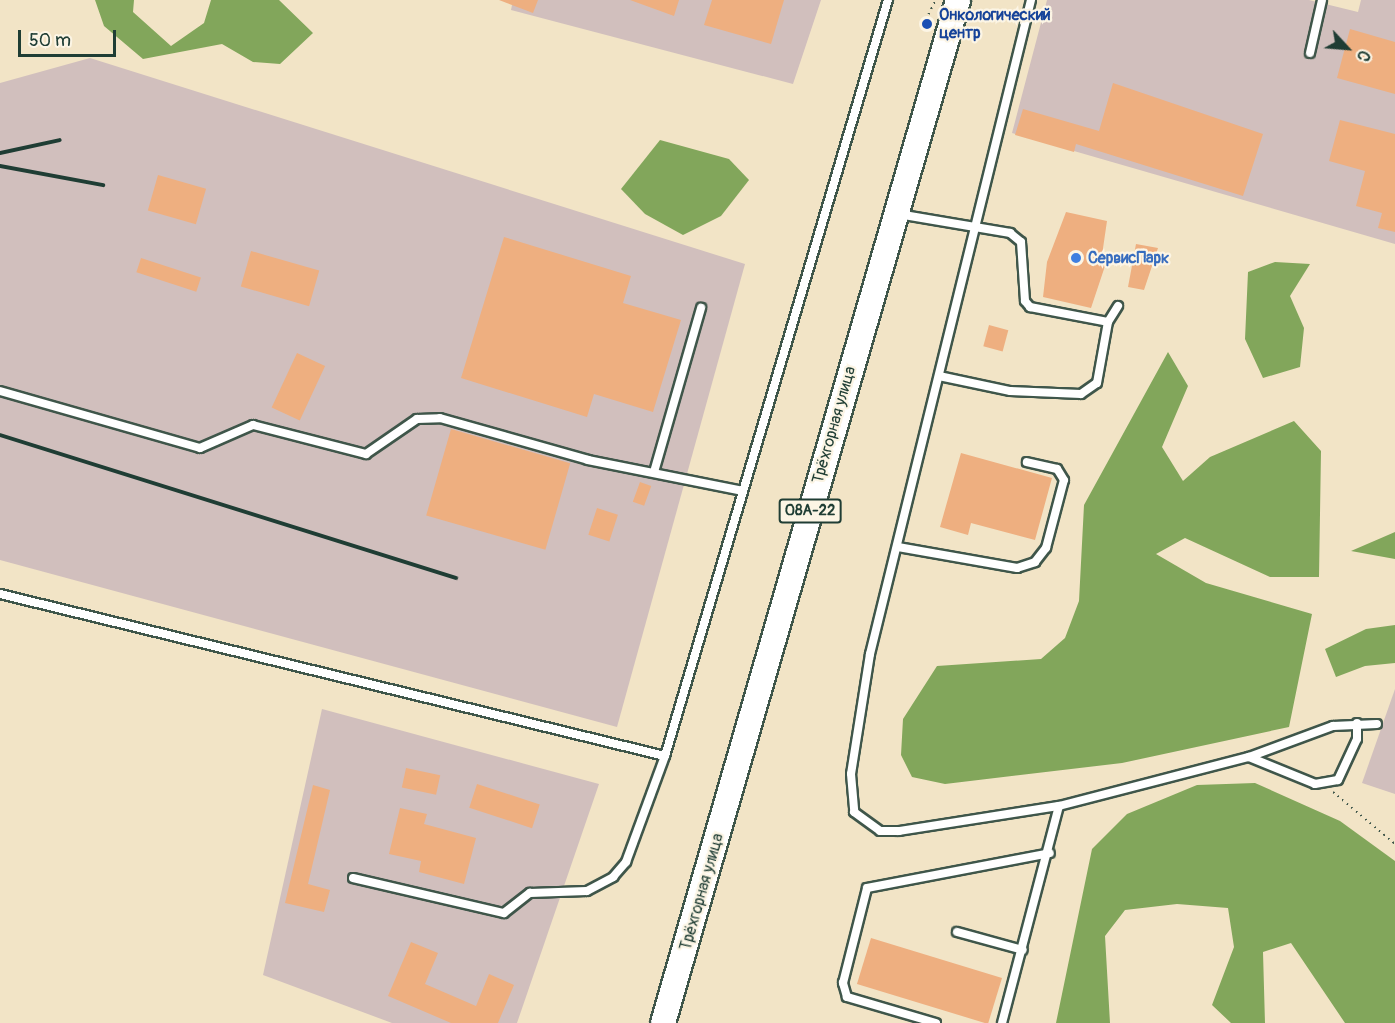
<!DOCTYPE html>
<meta charset="utf-8">
<style>
body{margin:0}
#map{position:relative;width:1395px;height:1023px;overflow:hidden;background:#f2e4c6;font-family:Pangolin,sans-serif}
div>[style]{position:absolute}
.industrial>*{inset:0;background:#d1bfbd}
.forest>*{inset:0;background:#82a65b}
.building>*{inset:0;background:#eeaf80;transform-origin:0 0}
.path>*{height:2px;margin-top:-1px;transform-origin:0;background:repeating-linear-gradient(90deg,#3f564a 0 1.5px,transparent 0 6px)}
.roads{filter:drop-shadow(2px 0 #3f564a) drop-shadow(-2px 0 #3f564a) drop-shadow(0 2px #3f564a) drop-shadow(0 -2px #3f564a)}
.service>*{height:8px;margin:-4px;padding:0 4px;transform-origin:4px;border-radius:4px;background:#fff}
.trunk>*{height:24px;margin:-12px;padding:0 12px;transform-origin:12px;border-radius:12px;background:#fff}
.rail>*{height:4px;margin:-2px;padding:0 2px;transform-origin:2px;border-radius:2px;background:#1f3d34}
.dots>*{width:16px;height:16px;translate:-50% -50%;box-sizing:border-box;border:3px solid #fcf5e5;border-radius:50%}
span{translate:-50% -50%;white-space:nowrap;text-align:center;line-height:1.15;-webkit-text-stroke:4.5px #fcf5e5;paint-order:stroke}
.shield-label span{padding:2px 4px;background:#fcf5e5;border:2px solid;border-radius:4px;-webkit-text-stroke-width:0}
.shield-label{font-size:15px;color:#1f3d34;font-weight:700}
.transit-label{font-size:16px;color:#164399;font-weight:700}
.left{translate:0 -50%;text-align:left}
.shop-label{font-size:16px;color:#366cbe;font-weight:700}
.street-label{font-size:16px;color:#1f3d34}
.north{position:absolute;left:1317px;top:18px;width:60px;height:60px;-webkit-text-stroke:4px #fcf5e5;paint-order:stroke;rotate:116deg;font-size:16px;font-weight:700;line-height:24px;text-align:center;color:#1f3d34}
.north::after{content:'';display:block;margin:auto;width:21px;height:27px;background:#1f3d34;clip-path:polygon(50% 0,100% 100%,50% 72%,0 100%)}
.scale{position:absolute;left:18px;top:30px;width:98px;height:27px;box-sizing:border-box;border:3px solid #1f3d34;border-top:0;padding-left:8px;font-size:18px;line-height:21px;white-space:nowrap;color:#1f3d34;-webkit-text-stroke:4px #fcf5e5;paint-order:stroke}
</style>
<div id="map">
<div class="industrial">
<div style="clip-path:polygon(513px 0,821px 0,793px 84px,511px 10px)"></div>
<div style="clip-path:polygon(1047px 0,1309px 0,1358px 12px,1361px 0,1395px 0,1395px 244px,1012px 133px)"></div>
<div style="clip-path:polygon(90px 58px,745px 264px,617px 727px,0 560px,0 83px)"></div>
<div style="clip-path:polygon(1395px 689px,1395px 794px,1362px 783px)"></div>
<div style="clip-path:polygon(322px 709px,599px 784px,517px 1023px,392px 1023px,263px 975px)"></div>
</div>
<div class="forest">
<div style="clip-path:polygon(95px 0,134px 0,133px 12px,171px 46px,204px 23px,211px 0,279px 0,313px 33px,280px 64px,253px 62px,222px 44px,143px 59px,104px 26px)"></div>
<div style="clip-path:polygon(660px 140px,729px 159px,749px 180px,721px 216px,683px 235px,645px 214px,621px 189px)"></div>
<div style="clip-path:polygon(1275px 262px,1310px 264px,1290px 296px,1304px 328px,1300px 367px,1263px 378px,1245px 339px,1248px 272px)"></div>
<div style="clip-path:polygon(1168px 352px,1188px 386px,1162px 447px,1183px 481px,1210px 457px,1294px 421px,1321px 451px,1319px 577px,1270px 577px,1185px 538px,1156px 554px,1206px 583px,1312px 614px,1289px 727px,1122px 763px,945px 784px,912px 777px,901px 755px,903px 719px,937px 666px,1041px 659px,1065px 638px,1079px 601px,1084px 505px)"></div>
<div style="clip-path:polygon(1395px 532px,1395px 559px,1351px 551px)"></div>
<div style="clip-path:polygon(1395px 625px,1395px 663px,1365px 666px,1336px 677px,1325px 649px,1366px 629px)"></div>
<div style="clip-path:polygon(1255px 783px,1340px 821px,1395px 861px,1395px 1023px,1345px 1023px,1291px 943px,1263px 952px,1265px 1023px,1231px 1023px,1212px 1005px,1234px 947px,1228px 908px,1177px 904px,1125px 910px,1105px 936px,1110px 1023px,1056px 1023px,1092px 849px,1127px 814px,1197px 785px)"></div>
</div>
<div class="building">
<div style="clip-path:polygon(499px 0,538px 0,533px 13px)"></div>
<div style="clip-path:polygon(630px 0,679px 0,674px 16px)"></div>
<div style="clip-path:polygon(712px 0,784px 0,771px 44px,704px 25px)"></div>
<div style="clip-path:polygon(1350px 29px,1395px 42px,1395px 94px,1337px 78px)"></div>
<div style="clip-path:polygon(1113px 83px,1263px 134px,1243px 196px,1076px 144px,1074px 152px,1015px 135px,1023px 109px,1099px 131px)"></div>
<div style="clip-path:polygon(1340px 120px,1395px 134px,1395px 232px,1378px 228px,1382px 213px,1356px 206px,1365px 171px,1329px 161px)"></div>
<div style="left:158px;top:175px;width:50px;height:37px;rotate:16deg"></div>
<div style="clip-path:polygon(1066px 212px,1107px 221px,1101px 262px,1106px 263px,1091px 308px,1043px 297px,1047px 262px)"></div>
<div style="clip-path:polygon(504px 237px,631px 276px,623px 303px,681px 320px,653px 412px,594px 394px,587px 417px,461px 378px)"></div>
<div style="clip-path:polygon(1136px 244px,1158px 248px,1144px 290px,1128px 287px)"></div>
<div style="left:251px;top:251px;width:71px;height:37px;rotate:16deg"></div>
<div style="left:141px;top:258px;width:63px;height:15px;rotate:18deg"></div>
<div style="left:989px;top:325px;width:20px;height:22px;rotate:15deg"></div>
<div style="left:297px;top:353px;width:31px;height:60px;rotate:25deg"></div>
<div style="left:451px;top:429px;width:124px;height:90px;rotate:16deg"></div>
<div style="clip-path:polygon(961px 453px,1052px 478px,1035px 540px,971px 523px,968px 535px,940px 527px)"></div>
<div style="left:640px;top:482px;width:12px;height:21px;rotate:20deg"></div>
<div style="left:597px;top:508px;width:22px;height:28px;rotate:18deg"></div>
<div style="left:406px;top:768px;width:35px;height:20px;rotate:12deg"></div>
<div style="left:477px;top:784px;width:66px;height:25px;rotate:18deg"></div>
<div style="clip-path:polygon(313px 785px,330px 790px,308px 884px,330px 890px,324px 912px,285px 903px)"></div>
<div style="clip-path:polygon(400px 808px,427px 814px,424px 824px,476px 838px,464px 884px,419px 872px,421px 861px,389px 854px)"></div>
<div style="left:871px;top:938px;width:137px;height:48px;rotate:17deg"></div>
<div style="clip-path:polygon(411px 942px,438px 953px,425px 984px,476px 1006px,489px 974px,514px 985px,498px 1023px,451px 1023px,388px 996px)"></div>
</div>
<div class="path">
<div style="left:923px;top:25px;width:28px;rotate:-63deg"></div>
<div style="left:1333px;top:792px;width:81px;rotate:40deg"></div>
</div>
<div class="roads">
<div class="service">
<div style="left:1031px;top:0;width:674px;rotate:103.83deg"></div>
<div style="left:870px;top:654px;width:121px;rotate:99deg"></div>
<div style="left:851px;top:774px;width:38px;rotate:85deg"></div>
<div style="left:854px;top:812px;width:32px;rotate:36deg"></div>
<div style="left:880px;top:831px;width:19px"></div>
<div style="left:899px;top:831px;width:162px;rotate:-8.9deg"></div>
<div style="left:1059px;top:806px;width:196px;rotate:-14.5deg"></div>
<div style="left:1249px;top:757px;width:90px;rotate:-20.3deg"></div>
<div style="left:1333px;top:726px;width:44px;rotate:-2.6deg"></div>
<div style="left:1310px;top:53px;width:54px;rotate:-77.2deg"></div>
<div style="left:898px;top:214px;width:114px;rotate:9.6deg"></div>
<div style="left:1010px;top:233px;width:14px;rotate:39deg"></div>
<div style="left:1021px;top:242px;width:59px;rotate:86.1deg"></div>
<div style="left:1025px;top:301px;width:8px;rotate:50deg"></div>
<div style="left:1030px;top:307px;width:79px;rotate:10.9deg"></div>
<div style="left:1108px;top:322px;width:19px;rotate:-58deg"></div>
<div style="left:939px;top:376px;width:73px;rotate:11.9deg"></div>
<div style="left:1010px;top:391px;width:71px;rotate:2.4deg"></div>
<div style="left:1081px;top:394px;width:19px;rotate:-35deg"></div>
<div style="left:1097px;top:383px;width:62px;rotate:-79.8deg"></div>
<div style="left:0;top:391px;width:208px;rotate:15.9deg"></div>
<div style="left:200px;top:448px;width:58px;rotate:-23.5deg"></div>
<div style="left:253px;top:425px;width:117px;rotate:14.4deg"></div>
<div style="left:366px;top:454px;width:62px;rotate:-34.5deg"></div>
<div style="left:417px;top:419px;width:23px;rotate:-2deg"></div>
<div style="left:440px;top:418px;width:154px;rotate:15.8deg"></div>
<div style="left:588px;top:460px;width:158px;rotate:11.3deg"></div>
<div style="left:654px;top:472px;width:171px;rotate:-74deg"></div>
<div style="left:898px;top:547px;width:121px;rotate:10deg"></div>
<div style="left:1017px;top:568px;width:19px;rotate:-18deg"></div>
<div style="left:1035px;top:562px;width:18px;rotate:-52deg"></div>
<div style="left:1046px;top:548px;width:70px;rotate:-75.2deg"></div>
<div style="left:1064px;top:480px;width:13px;rotate:-122deg"></div>
<div style="left:1057px;top:469px;width:31px;rotate:-167deg"></div>
<div style="left:0;top:594px;width:684px;rotate:13.69deg"></div>
<div style="left:1249px;top:757px;width:71px;rotate:22.2deg"></div>
<div style="left:1315px;top:784px;width:23px;rotate:-10deg"></div>
<div style="left:1338px;top:780px;width:45px;rotate:-65.1deg"></div>
<div style="left:1357px;top:739px;width:16px;rotate:-90deg"></div>
<div style="left:353px;top:878px;width:155px;rotate:13.1deg"></div>
<div style="left:504px;top:913px;width:33px;rotate:-38deg"></div>
<div style="left:530px;top:893px;width:57px;rotate:-2deg"></div>
<div style="left:587px;top:891px;width:30px;rotate:-28deg"></div>
<div style="left:613px;top:877px;width:20px;rotate:-49deg"></div>
<div style="left:626px;top:862px;width:113px;rotate:-69.8deg"></div>
<div style="left:665px;top:756px;width:788px;rotate:-73.57deg"></div>
<div style="left:957px;top:932px;width:68px;rotate:15.3deg"></div>
<div style="left:936px;top:1023px;width:93px;rotate:-163.7deg"></div>
<div style="left:847px;top:997px;width:15px;rotate:-106deg"></div>
<div style="left:843px;top:983px;width:98px;rotate:-75.8deg"></div>
<div style="left:867px;top:888px;width:186px;rotate:-10.8deg"></div>
<div style="left:1002px;top:1023px;width:224px;rotate:-75.3deg"></div>
</div>
<div class="trunk">
<div style="left:663px;top:1023px;width:1065px;rotate:-73.91deg"></div>
</div>
</div>
<div class="rail">
<div style="left:0;top:153px;width:61px;rotate:-12.2deg"></div>
<div style="left:0;top:166px;width:105px;rotate:10.5deg"></div>
<div style="left:0;top:435px;width:478px;rotate:17.4deg"></div>
</div>
<div class="dots">
<div style="left:927px;top:24px;background:#1a4fb4"></div>
<div style="left:1076px;top:258px;background:#3f7fe0"></div>
</div>
<div class="shield-label">
<span style="left:810px;top:511px">08А-22</span>
</div>
<div class="transit-label">
<span class="left" style="left:939px;top:24px">Онкологический<br>центр</span>
</div>
<div class="shop-label">
<span class="left" style="left:1088px;top:258px">СервисПарк</span>
</div>
<div class="street-label">
<span style="left:834px;top:425px;rotate:-74deg">Трёхгорная улица</span>
<span style="left:702px;top:892px;rotate:-74deg">Трёхгорная улица</span>
</div>
<div class="north">С</div>
<div class="scale">50 m</div>
</div>
